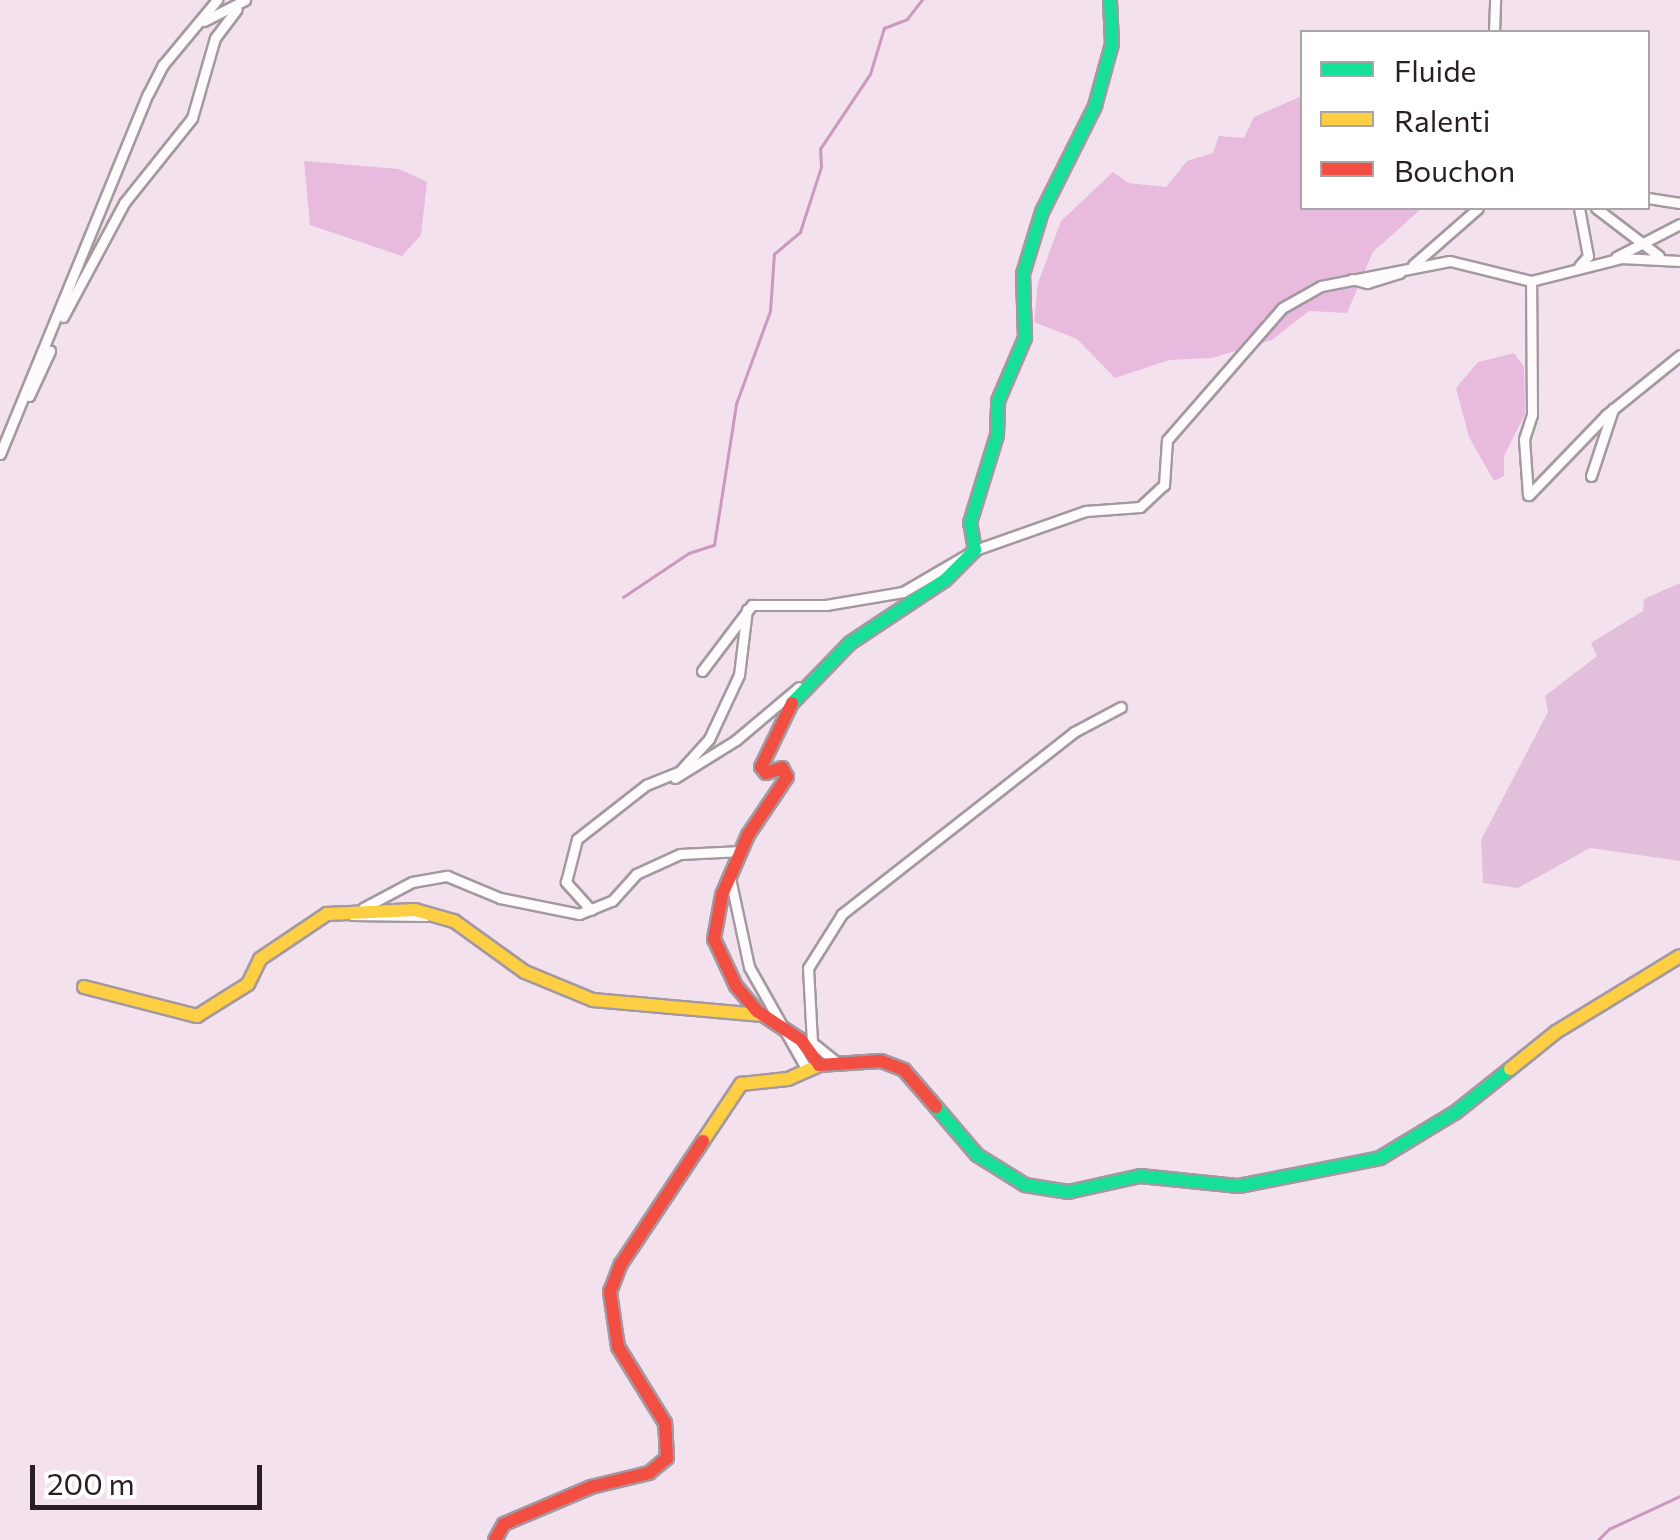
<!DOCTYPE html>
<style>
body{margin:0}
#map{position:relative;width:1680px;height:1540px;overflow:hidden;background:#f3e2ee;font-family:Commissioner,sans-serif}
div>[style]{position:absolute}
.green>*{inset:0;background:#e2bfda}
.forest>*{inset:0;background:#e8bbde}
.stream>*{height:2.5px;margin:-1.25px;padding:0 1.25px;transform-origin:1.25px;border-radius:1.25px;background:#cb98c0}
.roads{filter:drop-shadow(2px 0 #a498a1) drop-shadow(-2px 0 #a498a1) drop-shadow(0 2px #a498a1) drop-shadow(0 -2px #a498a1)}
.street>*{height:9px;margin:-4.5px;padding:0 4.5px;transform-origin:4.5px;border-radius:4.5px;background:#fdfbfc}
.fast>*{height:12px;margin:-6px;padding:0 6px;transform-origin:6px;border-radius:6px;background:#16e098}
.slow>*{height:12px;margin:-6px;padding:0 6px;transform-origin:6px;border-radius:6px;background:#ffcf43}
.jam>*{height:12px;margin:-6px;padding:0 6px;transform-origin:6px;border-radius:6px;background:#f24e42}
span{translate:-50% -50%;white-space:nowrap;text-align:center;line-height:1.15;-webkit-text-stroke:9px #fff;paint-order:stroke}
.legend{position:absolute;left:1300px;top:30px;width:350px;height:180px;box-sizing:border-box;background:#fff;border:2px solid #a9a5a8;margin:0;padding:12px 18px;list-style:none;font-size:30px;color:#291d26}
.legend li{display:flex;align-items:center;gap:20px;height:50px}
.legend b{width:50px;border:2px solid #a9a5a8}
.scale{position:absolute;left:30px;top:1465px;width:232px;height:45px;box-sizing:border-box;border:5px solid #291d26;border-top:0;padding-left:12px;font-size:30px;line-height:35px;white-space:nowrap;color:#291d26;-webkit-text-stroke:8px #fff;paint-order:stroke}
</style>
<div id="map">
<div class="green">
<div style="clip-path:polygon(1680px 583px,1680px 861px,1590px 848px,1518px 888px,1483px 883px,1481px 840px,1548px 712px,1545px 696px,1597px 656px,1591px 643px,1643px 611px,1644px 599px)"></div>
</div>
<div class="forest">
<div style="clip-path:polygon(1302px 96px,1302px 208px,1422px 208px,1373px 252px,1347px 313px,1309px 311px,1272px 340px,1212px 358px,1169px 360px,1115px 378px,1077px 339px,1034px 322px,1038px 283px,1061px 221px,1113px 172px,1128px 183px,1166px 187px,1187px 161px,1213px 153px,1219px 136px,1244px 138px,1254px 117px)"></div>
<div style="clip-path:polygon(304px 161px,399px 169px,427px 182px,421px 235px,402px 256px,310px 225px)"></div>
<div style="clip-path:polygon(1514px 353px,1524px 367px,1525px 414px,1504px 456px,1504px 476px,1494px 481px,1469px 437px,1456px 388px,1478px 362px)"></div>
</div>
<div class="stream">
<div style="left:623px;top:597px;width:79px;rotate:-33.7deg"></div>
<div style="left:689px;top:553px;width:26px;rotate:-18deg"></div>
<div style="left:714px;top:545px;width:143px;rotate:-81.1deg"></div>
<div style="left:736px;top:404px;width:99px;rotate:-69.9deg"></div>
<div style="left:770px;top:311px;width:57px;rotate:-86deg"></div>
<div style="left:774px;top:254px;width:34px;rotate:-40deg"></div>
<div style="left:800px;top:232px;width:68px;rotate:-72.1deg"></div>
<div style="left:821px;top:167px;width:18px;rotate:-93deg"></div>
<div style="left:820px;top:149px;width:90px;rotate:-56.3deg"></div>
<div style="left:870px;top:74px;width:48px;rotate:-73.1deg"></div>
<div style="left:884px;top:28px;width:25px;rotate:-21deg"></div>
<div style="left:907px;top:19px;width:24px;rotate:-52deg"></div>
<div style="left:1598px;top:1540px;width:16px;rotate:-45deg"></div>
<div style="left:1609px;top:1529px;width:78px;rotate:-24.9deg"></div>
</div>
<div class="roads">
<div class="street">
<div style="left:204px;top:21px;width:46px;rotate:-27.1deg"></div>
<div style="left:1494px;top:32px;width:32px;rotate:-88deg"></div>
<div style="left:1648px;top:198px;width:32px;rotate:9deg"></div>
<div style="left:1579px;top:208px;width:49px;rotate:79.4deg"></div>
<div style="left:1588px;top:256px;width:13px;rotate:132deg"></div>
<div style="left:1596px;top:208px;width:79px;rotate:37.3deg"></div>
<div style="left:1616px;top:257px;width:72px;rotate:-27.3deg"></div>
<div style="left:1413px;top:265px;width:86px;rotate:-41.2deg"></div>
<div style="left:1352px;top:279px;width:16px;rotate:15deg"></div>
<div style="left:1367px;top:283px;width:34px;rotate:-17deg"></div>
<div style="left:63px;top:317px;width:129px;rotate:-61.8deg"></div>
<div style="left:124px;top:203px;width:109px;rotate:-51.3deg"></div>
<div style="left:192px;top:118px;width:83px;rotate:-74deg"></div>
<div style="left:215px;top:38px;width:36px;rotate:-53deg"></div>
<div style="left:29px;top:396px;width:50px;rotate:-65deg"></div>
<div style="left:0;top:454px;width:389px;rotate:-67.7deg"></div>
<div style="left:148px;top:94px;width:33px;rotate:-63deg"></div>
<div style="left:163px;top:65px;width:85px;rotate:-50.3deg"></div>
<div style="left:1591px;top:476px;width:71px;rotate:-71.8deg"></div>
<div style="left:1528px;top:495px;width:56px;rotate:-94.1deg"></div>
<div style="left:1524px;top:439px;width:26px;rotate:-72deg"></div>
<div style="left:1532px;top:414px;width:133px;rotate:-90.4deg"></div>
<div style="left:1529px;top:495px;width:111px;rotate:-46.1deg"></div>
<div style="left:1606px;top:415px;width:95px;rotate:-39deg"></div>
<div style="left:702px;top:671px;width:83px;rotate:-52.9deg"></div>
<div style="left:752px;top:605px;width:74px"></div>
<div style="left:826px;top:605px;width:78px;rotate:-9.6deg"></div>
<div style="left:903px;top:592px;width:83px;rotate:-30.3deg"></div>
<div style="left:975px;top:550px;width:118px;rotate:-19.4deg"></div>
<div style="left:1086px;top:511px;width:54px;rotate:-4.2deg"></div>
<div style="left:1140px;top:507px;width:33px;rotate:-43deg"></div>
<div style="left:1164px;top:485px;width:45px;rotate:-86.2deg"></div>
<div style="left:1167px;top:440px;width:175px;rotate:-48.9deg"></div>
<div style="left:1282px;top:308px;width:45px;rotate:-29.4deg"></div>
<div style="left:1321px;top:286px;width:131px;rotate:-11deg"></div>
<div style="left:1450px;top:261px;width:83px;rotate:13.9deg"></div>
<div style="left:1531px;top:281px;width:93px;rotate:-14.3deg"></div>
<div style="left:1621px;top:258px;width:59px;rotate:2.9deg"></div>
<div style="left:675px;top:778px;width:72px;rotate:-31.9deg"></div>
<div style="left:736px;top:740px;width:82px;rotate:-40.1deg"></div>
<div style="left:730px;top:878px;width:91px;rotate:77.9deg"></div>
<div style="left:749px;top:967px;width:116px;rotate:60.6deg"></div>
<div style="left:363px;top:908px;width:55px;rotate:-28deg"></div>
<div style="left:412px;top:882px;width:36px;rotate:-10deg"></div>
<div style="left:447px;top:876px;width:57px;rotate:22.5deg"></div>
<div style="left:500px;top:898px;width:81px;rotate:11.4deg"></div>
<div style="left:579px;top:914px;width:35px;rotate:-22deg"></div>
<div style="left:612px;top:901px;width:36px;rotate:-48deg"></div>
<div style="left:636px;top:874px;width:48px;rotate:-24.4deg"></div>
<div style="left:680px;top:854px;width:62px;rotate:-2.8deg"></div>
<div style="left:591px;top:910px;width:38px;rotate:-132deg"></div>
<div style="left:566px;top:882px;width:44px;rotate:-75.7deg"></div>
<div style="left:577px;top:839px;width:88px;rotate:-38deg"></div>
<div style="left:646px;top:785px;width:37px;rotate:-22deg"></div>
<div style="left:680px;top:771px;width:43px;rotate:-47.8deg"></div>
<div style="left:709px;top:739px;width:71px;rotate:-64.9deg"></div>
<div style="left:739px;top:675px;width:66px;rotate:-83.1deg"></div>
<div style="left:352px;top:915px;width:74px;rotate:0.8deg"></div>
<div style="left:834px;top:1060px;width:28px;rotate:-141deg"></div>
<div style="left:812px;top:1042px;width:74px;rotate:-93.1deg"></div>
<div style="left:808px;top:968px;width:64px;rotate:-57.8deg"></div>
<div style="left:842px;top:914px;width:295px;rotate:-38.1deg"></div>
<div style="left:1074px;top:732px;width:53px;rotate:-28deg"></div>
</div>
<div class="fast">
<div style="left:792px;top:703px;width:83px;rotate:-46deg"></div>
<div style="left:850px;top:643px;width:114px;rotate:-33.6deg"></div>
<div style="left:945px;top:580px;width:42px;rotate:-45deg"></div>
<div style="left:975px;top:550px;width:27px;rotate:-100deg"></div>
<div style="left:970px;top:523px;width:92px;rotate:-72.9deg"></div>
<div style="left:997px;top:435px;width:34px;rotate:-88deg"></div>
<div style="left:998px;top:401px;width:69px;rotate:-66.8deg"></div>
<div style="left:1025px;top:338px;width:64px;rotate:-91.8deg"></div>
<div style="left:1023px;top:274px;width:65px;rotate:-73deg"></div>
<div style="left:1042px;top:212px;width:119px;rotate:-63.4deg"></div>
<div style="left:1095px;top:106px;width:64px;rotate:-74.7deg"></div>
<div style="left:1112px;top:44px;width:44px;rotate:-92.6deg"></div>
<div style="left:936px;top:1107px;width:63px;rotate:49.5deg"></div>
<div style="left:977px;top:1155px;width:57px;rotate:32deg"></div>
<div style="left:1025px;top:1185px;width:44px;rotate:9.2deg"></div>
<div style="left:1068px;top:1192px;width:74px;rotate:-12.5deg"></div>
<div style="left:1140px;top:1176px;width:100px;rotate:5.8deg"></div>
<div style="left:1239px;top:1186px;width:144px;rotate:-11.2deg"></div>
<div style="left:1380px;top:1158px;width:89px;rotate:-31.2deg"></div>
<div style="left:1456px;top:1112px;width:69px;rotate:-38.5deg"></div>
</div>
<div class="slow">
<div style="left:84px;top:987px;width:117px;rotate:14.4deg"></div>
<div style="left:197px;top:1016px;width:60px;rotate:-32.1deg"></div>
<div style="left:248px;top:984px;width:28px;rotate:-64deg"></div>
<div style="left:260px;top:959px;width:81px;rotate:-33.9deg"></div>
<div style="left:327px;top:914px;width:88px;rotate:-2.6deg"></div>
<div style="left:415px;top:910px;width:41px;rotate:15.8deg"></div>
<div style="left:454px;top:921px;width:87px;rotate:35.7deg"></div>
<div style="left:525px;top:972px;width:74px;rotate:22.4deg"></div>
<div style="left:593px;top:1000px;width:170px;rotate:5.1deg"></div>
<div style="left:1510px;top:1069px;width:59px;rotate:-38.8deg"></div>
<div style="left:1556px;top:1032px;width:145px;rotate:-31.5deg"></div>
<div style="left:703px;top:1141px;width:69px;rotate:-56.3deg"></div>
<div style="left:741px;top:1084px;width:47px;rotate:-6.1deg"></div>
<div style="left:788px;top:1079px;width:34px;rotate:-24deg"></div>
</div>
<div class="jam">
<div style="left:792px;top:703px;width:71px;rotate:115.8deg"></div>
<div style="left:761px;top:767px;width:8px;rotate:50deg"></div>
<div style="left:766px;top:773px;width:17px;rotate:-17deg"></div>
<div style="left:782px;top:768px;width:10px;rotate:61deg"></div>
<div style="left:787px;top:777px;width:70px;rotate:123.9deg"></div>
<div style="left:748px;top:835px;width:65px;rotate:113.4deg"></div>
<div style="left:722px;top:895px;width:45px;rotate:100.3deg"></div>
<div style="left:714px;top:939px;width:52px;rotate:64.9deg"></div>
<div style="left:736px;top:986px;width:33px;rotate:50deg"></div>
<div style="left:757px;top:1011px;width:53px;rotate:33.4deg"></div>
<div style="left:801px;top:1040px;width:31px;rotate:54deg"></div>
<div style="left:819px;top:1065px;width:62px;rotate:-3.7deg"></div>
<div style="left:881px;top:1061px;width:25px;rotate:21deg"></div>
<div style="left:904px;top:1070px;width:49px;rotate:49.1deg"></div>
<div style="left:495px;top:1540px;width:18px;rotate:-61deg"></div>
<div style="left:504px;top:1524px;width:95px;rotate:-23deg"></div>
<div style="left:591px;top:1487px;width:60px;rotate:-13.6deg"></div>
<div style="left:649px;top:1473px;width:23px;rotate:-40deg"></div>
<div style="left:667px;top:1458px;width:35px;rotate:-93deg"></div>
<div style="left:665px;top:1423px;width:89px;rotate:-121.7deg"></div>
<div style="left:618px;top:1347px;width:56px;rotate:-98.3deg"></div>
<div style="left:610px;top:1292px;width:30px;rotate:-69deg"></div>
<div style="left:621px;top:1264px;width:148px;rotate:-56.3deg"></div>
</div>
</div>
<ul class="legend">
<li><b style="height:12px;background:#16e098"></b>Fluide</li>
<li><b style="height:12px;background:#ffcf43"></b>Ralenti</li>
<li><b style="height:12px;background:#f24e42"></b>Bouchon</li>
</ul>
<div class="scale">200 m</div>
</div>
